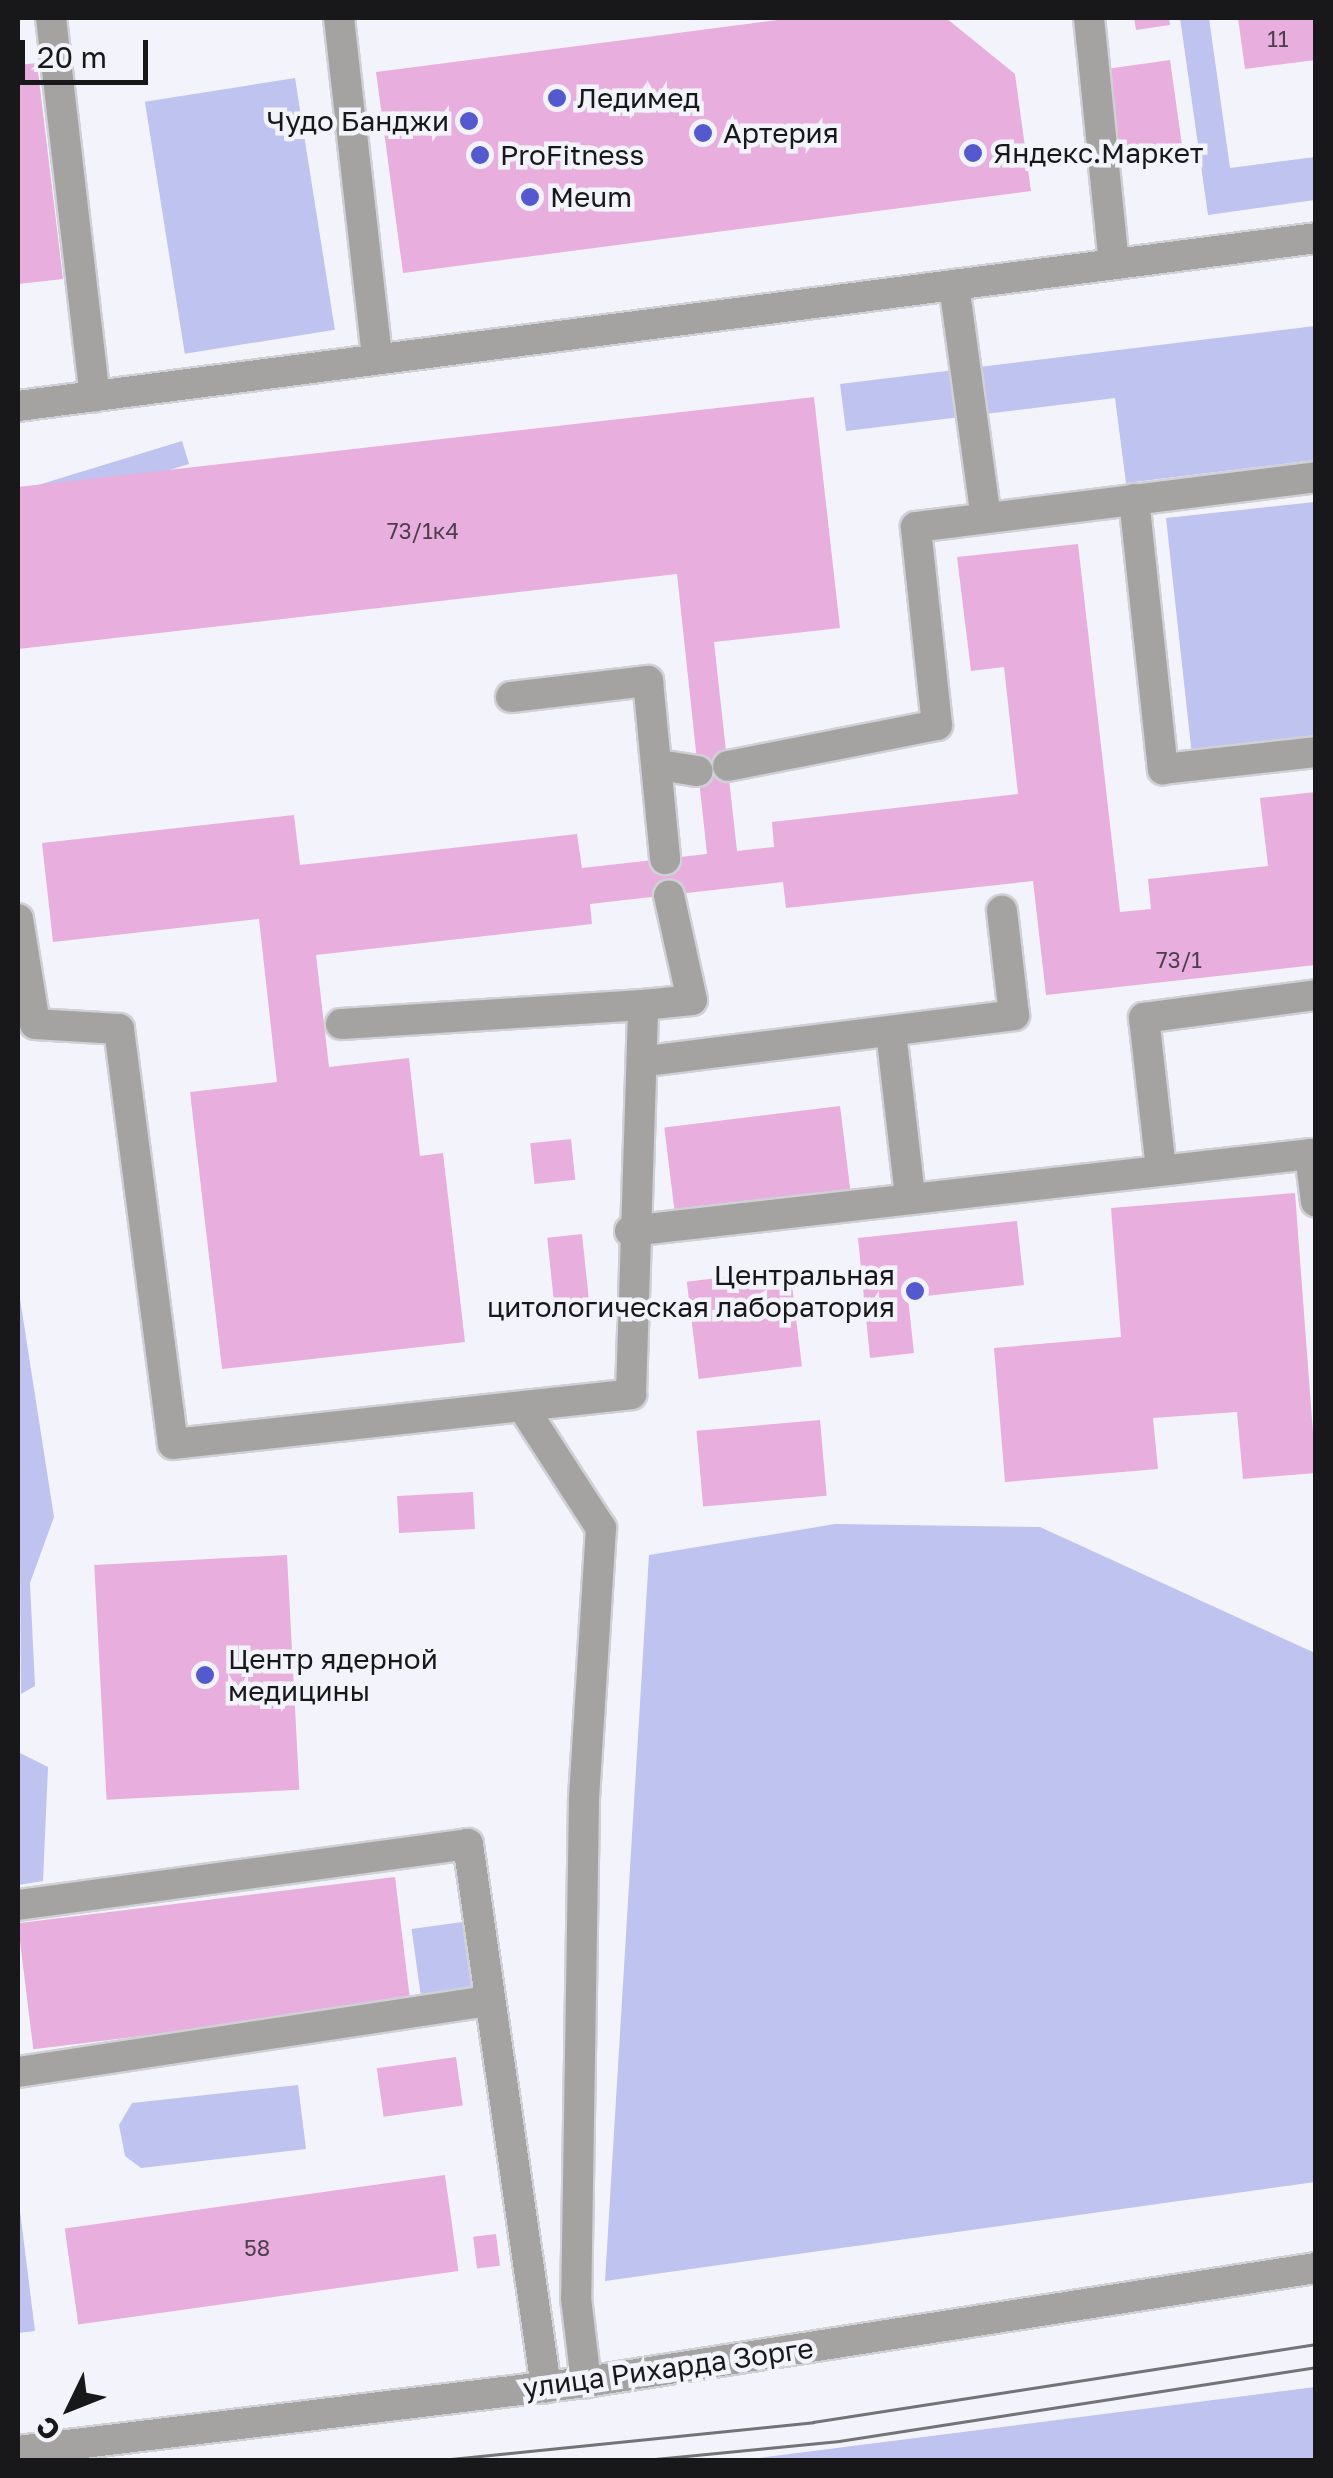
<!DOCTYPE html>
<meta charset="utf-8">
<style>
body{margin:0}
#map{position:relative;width:1333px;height:2478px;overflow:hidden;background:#f3f4fb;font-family:"Golos Text",sans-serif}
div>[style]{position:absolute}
.green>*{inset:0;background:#bec3ef;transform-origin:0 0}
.building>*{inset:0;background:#e8aedd;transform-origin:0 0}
.roads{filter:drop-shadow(2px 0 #d0d1d7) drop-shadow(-2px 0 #d0d1d7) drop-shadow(0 2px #d0d1d7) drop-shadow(0 -2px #d0d1d7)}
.minor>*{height:30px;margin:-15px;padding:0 15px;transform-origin:15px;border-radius:15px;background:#a5a3a1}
.tram>*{height:2.5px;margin:-1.25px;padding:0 1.25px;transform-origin:1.25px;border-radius:1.25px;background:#727377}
.dots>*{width:28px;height:28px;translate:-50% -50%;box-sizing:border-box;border:5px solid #f3f4fb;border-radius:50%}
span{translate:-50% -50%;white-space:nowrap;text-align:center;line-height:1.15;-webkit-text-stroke:9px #f3f4fb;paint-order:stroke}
.number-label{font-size:22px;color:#4c3e4c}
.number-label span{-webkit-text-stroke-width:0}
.poi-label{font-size:28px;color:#18181b}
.left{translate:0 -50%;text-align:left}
.right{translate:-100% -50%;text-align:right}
.street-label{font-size:28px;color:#18181b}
.frame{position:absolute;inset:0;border:20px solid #18181b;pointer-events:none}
.north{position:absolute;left:20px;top:2358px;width:100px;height:100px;-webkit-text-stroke:8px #f3f4fb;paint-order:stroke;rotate:227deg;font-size:28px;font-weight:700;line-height:40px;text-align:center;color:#18181b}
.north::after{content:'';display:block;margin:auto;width:35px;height:45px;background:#18181b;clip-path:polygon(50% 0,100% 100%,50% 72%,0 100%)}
.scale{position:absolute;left:20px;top:40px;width:128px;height:45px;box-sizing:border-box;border:5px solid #18181b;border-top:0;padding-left:12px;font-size:30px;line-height:35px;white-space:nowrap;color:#18181b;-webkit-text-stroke:8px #f3f4fb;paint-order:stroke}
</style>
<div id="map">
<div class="green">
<div style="clip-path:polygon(1180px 18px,1209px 18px,1230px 168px,1315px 157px,1315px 200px,1208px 215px)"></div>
<div style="left:295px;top:78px;width:255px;height:152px;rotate:81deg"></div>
<div style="clip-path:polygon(1315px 326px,1315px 460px,1126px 483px,1115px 398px,846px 431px,840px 384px)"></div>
<div style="left:182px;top:441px;width:24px;height:165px;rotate:73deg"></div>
<div style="clip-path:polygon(1315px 502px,1315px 743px,1192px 756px,1166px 518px)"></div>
<div style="clip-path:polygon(18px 1286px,54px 1517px,30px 1583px,35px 1686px,21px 1694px)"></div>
<div style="clip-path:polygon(835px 1524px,1040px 1527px,1315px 1653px,1315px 2182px,605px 2281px,649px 1555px)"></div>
<div style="clip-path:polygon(18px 1752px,48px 1767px,43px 1881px,18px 1885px)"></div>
<div style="left:462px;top:1922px;width:68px;height:51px;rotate:82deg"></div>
<div style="clip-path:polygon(298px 2085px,306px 2149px,141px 2168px,125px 2156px,119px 2125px,132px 2103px)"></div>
<div style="clip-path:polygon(18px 2195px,35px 2331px,18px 2333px)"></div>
<div style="clip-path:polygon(1315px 2387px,1315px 2460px,743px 2460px)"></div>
</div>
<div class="building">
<div style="clip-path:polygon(793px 18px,946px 18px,1015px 74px,1031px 191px,403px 273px,376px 72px)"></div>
<div style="clip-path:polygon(1134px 18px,1169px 18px,1170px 25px,1136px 30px)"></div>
<div style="clip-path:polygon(1238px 18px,1316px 18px,1316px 60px,1245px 69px)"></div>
<div style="left:1170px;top:60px;width:96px;height:66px;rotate:82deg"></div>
<div style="clip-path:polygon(37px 63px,63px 279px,18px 284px,18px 65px)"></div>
<div style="clip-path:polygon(814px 397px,840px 628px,714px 642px,737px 851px,774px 847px,772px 822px,1018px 794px,1004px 667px,971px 671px,957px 557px,1078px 544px,1120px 912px,1151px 909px,1148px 879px,1268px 866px,1260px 798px,1316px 792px,1316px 965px,1046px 995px,1033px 881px,786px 908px,783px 882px,590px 904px,592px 924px,316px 955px,329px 1067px,409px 1058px,420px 1156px,443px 1153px,465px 1342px,222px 1369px,190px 1092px,277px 1082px,259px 919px,53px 942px,42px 843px,294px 815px,300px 865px,577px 834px,582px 868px,707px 854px,677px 574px,18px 649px,18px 487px)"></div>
<div style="left:840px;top:1106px;width:89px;height:177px;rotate:83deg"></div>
<div style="left:571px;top:1139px;width:41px;height:41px;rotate:84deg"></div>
<div style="clip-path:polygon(1295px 1193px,1316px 1473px,1243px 1479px,1237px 1412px,1153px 1418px,1158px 1469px,1005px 1482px,994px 1348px,1121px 1337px,1111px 1208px)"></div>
<div style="clip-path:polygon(1017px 1221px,1024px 1285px,908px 1298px,914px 1353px,870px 1358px,858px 1238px)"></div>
<div style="left:582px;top:1234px;width:71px;height:35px;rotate:84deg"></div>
<div style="left:790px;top:1269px;width:98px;height:104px;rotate:83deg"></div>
<div style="left:820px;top:1420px;width:76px;height:124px;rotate:85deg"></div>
<div style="left:473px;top:1492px;width:37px;height:76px;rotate:87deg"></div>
<div style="left:287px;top:1555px;width:235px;height:193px;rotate:87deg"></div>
<div style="left:395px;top:1877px;width:127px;height:380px;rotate:83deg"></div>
<div style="left:456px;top:2057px;width:49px;height:80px;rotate:82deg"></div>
<div style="left:445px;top:2175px;width:97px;height:384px;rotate:82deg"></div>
<div style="left:496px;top:2234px;width:32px;height:23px;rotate:83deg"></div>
</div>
<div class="roads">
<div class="minor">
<div style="left:51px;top:18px;width:381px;rotate:83.4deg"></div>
<div style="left:339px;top:18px;width:343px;rotate:83.6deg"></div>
<div style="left:1089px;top:18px;width:247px;rotate:84.2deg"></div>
<div style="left:954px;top:285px;width:235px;rotate:82.2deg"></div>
<div style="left:18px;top:406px;width:1309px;rotate:-7.37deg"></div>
<div style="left:1134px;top:499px;width:272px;rotate:83.9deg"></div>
<div style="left:1163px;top:769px;width:154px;rotate:-6.3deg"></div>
<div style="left:511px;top:697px;width:138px;rotate:-6.7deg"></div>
<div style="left:648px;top:681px;width:179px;rotate:84.5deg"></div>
<div style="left:659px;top:765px;width:39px;rotate:9deg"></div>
<div style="left:728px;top:766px;width:213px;rotate:-11.1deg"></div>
<div style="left:937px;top:725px;width:199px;rotate:-96.1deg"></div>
<div style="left:916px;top:527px;width:403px;rotate:-7.1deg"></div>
<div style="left:18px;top:919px;width:106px;rotate:80.8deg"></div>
<div style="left:35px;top:1024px;width:84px;rotate:3.4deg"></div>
<div style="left:119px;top:1029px;width:418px;rotate:82.6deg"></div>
<div style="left:173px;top:1444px;width:461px;rotate:-6.2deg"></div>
<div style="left:631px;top:1394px;width:389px;rotate:-88.2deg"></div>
<div style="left:643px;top:1005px;width:49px;rotate:-5.8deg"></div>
<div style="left:692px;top:1000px;width:107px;rotate:-102.4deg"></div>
<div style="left:341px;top:1024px;width:303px;rotate:-3.6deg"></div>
<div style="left:891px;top:1032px;width:165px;rotate:83.4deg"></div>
<div style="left:647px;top:1061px;width:370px;rotate:-7.1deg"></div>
<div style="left:1014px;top:1015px;width:105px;rotate:-96.6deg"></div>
<div style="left:1161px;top:1169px;width:152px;rotate:-96.4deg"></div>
<div style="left:1144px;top:1018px;width:174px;rotate:-7.6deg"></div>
<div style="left:630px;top:1231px;width:684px;rotate:-6.46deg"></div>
<div style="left:1310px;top:1154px;width:48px;rotate:82.9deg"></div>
<div style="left:524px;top:1409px;width:142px;rotate:57.1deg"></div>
<div style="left:601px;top:1528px;width:274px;rotate:93.6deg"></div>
<div style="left:584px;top:1801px;width:497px;rotate:90.9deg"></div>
<div style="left:576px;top:2298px;width:85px;rotate:83.2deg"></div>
<div style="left:18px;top:1905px;width:454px;rotate:-7.7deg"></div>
<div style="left:468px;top:1844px;width:549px;rotate:81.83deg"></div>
<div style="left:18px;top:2072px;width:476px;rotate:-8.6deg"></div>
<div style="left:18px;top:2451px;width:572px;rotate:-6.93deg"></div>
<div style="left:586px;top:2382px;width:739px;rotate:-8.88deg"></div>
</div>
</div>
<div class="tram">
<div style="left:441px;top:2460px;width:374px;rotate:-5.8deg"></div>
<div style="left:813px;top:2422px;width:509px;rotate:-8.81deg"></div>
<div style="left:645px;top:2460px;width:195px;rotate:-5.6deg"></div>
<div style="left:839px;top:2441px;width:483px;rotate:-8.8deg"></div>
</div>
<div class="dots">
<div style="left:557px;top:98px;background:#5559d0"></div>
<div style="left:469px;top:121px;background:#5559d0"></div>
<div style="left:703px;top:133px;background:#5559d0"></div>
<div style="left:973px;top:153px;background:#5559d0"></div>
<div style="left:480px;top:155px;background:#5559d0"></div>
<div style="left:530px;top:197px;background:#5559d0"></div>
<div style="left:915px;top:1291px;background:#5559d0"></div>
<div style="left:205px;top:1675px;background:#5559d0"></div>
</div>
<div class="number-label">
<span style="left:1278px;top:39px">11</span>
<span style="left:423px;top:531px">73/1к4</span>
<span style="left:1179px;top:960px">73/1</span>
<span style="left:257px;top:2248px">58</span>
</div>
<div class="poi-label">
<span class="left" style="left:577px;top:98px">Ледимед</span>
<span class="right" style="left:449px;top:121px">Чудо Банджи</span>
<span class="left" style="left:723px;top:133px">Артерия</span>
<span class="left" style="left:993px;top:153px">Яндекс.Маркет</span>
<span class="left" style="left:500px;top:155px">ProFitness</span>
<span class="left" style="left:550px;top:197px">Meum</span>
<span class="right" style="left:895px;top:1291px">Центральная<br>цитологическая лаборатория</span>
<span class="left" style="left:228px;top:1675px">Центр ядерной<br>медицины</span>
</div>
<div class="street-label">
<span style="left:668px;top:2368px;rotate:-8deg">улица Рихарда Зорге</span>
</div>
<div class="frame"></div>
<div class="north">С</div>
<div class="scale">20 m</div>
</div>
